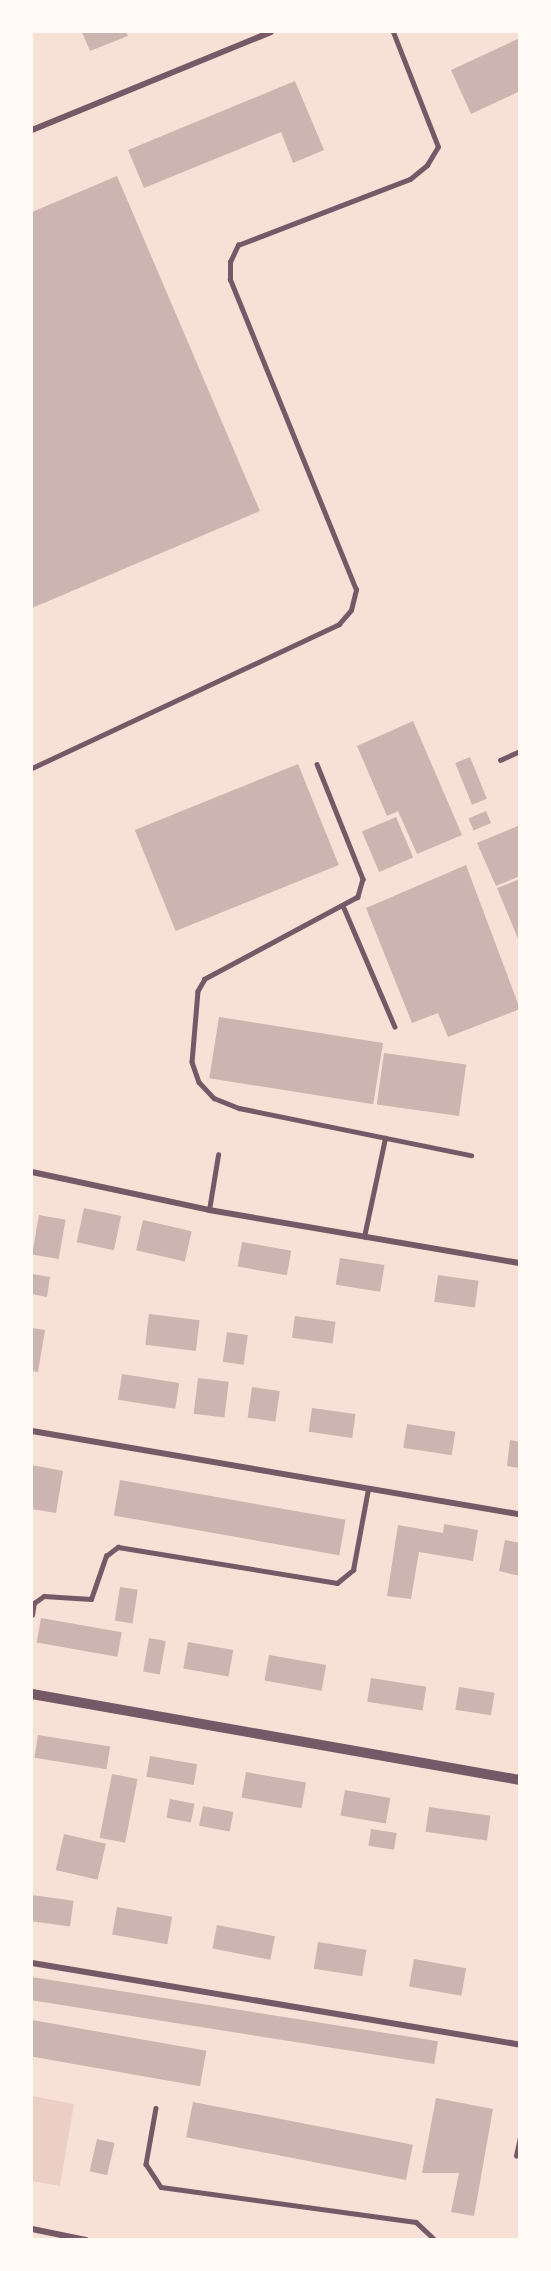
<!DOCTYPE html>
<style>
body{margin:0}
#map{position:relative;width:551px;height:2271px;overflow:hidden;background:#f7e1d7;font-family:"Source Serif 4",serif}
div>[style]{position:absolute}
.green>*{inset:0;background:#ebcfc5}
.building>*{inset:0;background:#ccb4b1;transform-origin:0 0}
.service>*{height:4.5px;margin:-2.25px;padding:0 2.25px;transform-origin:2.25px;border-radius:2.25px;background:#755966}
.minor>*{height:6px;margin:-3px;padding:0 3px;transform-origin:3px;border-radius:3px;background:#755966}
.tertiary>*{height:10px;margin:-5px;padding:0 5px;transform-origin:5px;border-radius:5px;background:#755966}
span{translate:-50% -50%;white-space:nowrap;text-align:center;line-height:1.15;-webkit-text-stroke:6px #fffaf5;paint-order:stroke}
.frame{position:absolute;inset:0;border:33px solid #fffaf5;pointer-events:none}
</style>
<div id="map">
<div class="green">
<div style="clip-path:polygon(32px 2096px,74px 2104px,60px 2186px,32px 2181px)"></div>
</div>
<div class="building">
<div style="clip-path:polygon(82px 32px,126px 32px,128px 36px,90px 51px)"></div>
<div style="clip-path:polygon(520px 38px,520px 91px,471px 114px,451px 70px)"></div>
<div style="clip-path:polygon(295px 81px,324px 150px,293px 163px,281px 132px,144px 188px,128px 150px)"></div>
<div style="clip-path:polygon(117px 176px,260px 511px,32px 608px,32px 212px)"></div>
<div style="clip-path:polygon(413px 721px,462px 835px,417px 854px,398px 811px,387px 816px,357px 746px)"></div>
<div style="left:470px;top:757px;width:45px;height:16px;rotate:68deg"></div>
<div style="left:298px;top:764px;width:109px;height:176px;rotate:68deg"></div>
<div style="left:486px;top:811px;width:13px;height:19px;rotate:67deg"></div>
<div style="left:396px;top:817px;width:44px;height:37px;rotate:67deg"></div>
<div style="clip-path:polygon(520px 825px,520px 876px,496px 886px,477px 843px)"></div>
<div style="clip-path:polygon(466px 865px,520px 1009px,448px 1037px,438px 1013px,412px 1023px,366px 908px)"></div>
<div style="clip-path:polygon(520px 879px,520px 941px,519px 941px,497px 888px)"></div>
<div style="left:219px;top:1017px;width:166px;height:62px;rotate:9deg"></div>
<div style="left:384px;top:1053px;width:83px;height:52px;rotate:8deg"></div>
<div style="left:84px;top:1208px;width:38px;height:35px;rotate:12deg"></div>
<div style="left:39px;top:1215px;width:27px;height:40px;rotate:10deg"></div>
<div style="left:143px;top:1220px;width:50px;height:31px;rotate:13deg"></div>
<div style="left:242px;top:1242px;width:50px;height:25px;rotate:10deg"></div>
<div style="left:340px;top:1258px;width:45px;height:27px;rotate:9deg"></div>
<div style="clip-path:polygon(32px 1274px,50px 1277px,47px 1297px,32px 1294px)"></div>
<div style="left:438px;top:1275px;width:41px;height:27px;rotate:8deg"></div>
<div style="left:149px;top:1314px;width:51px;height:31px;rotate:7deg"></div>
<div style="left:295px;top:1316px;width:41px;height:22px;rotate:8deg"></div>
<div style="clip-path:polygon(32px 1328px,45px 1330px,38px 1372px,32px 1371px)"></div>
<div style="left:227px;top:1332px;width:21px;height:30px;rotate:8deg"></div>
<div style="left:122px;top:1374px;width:58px;height:26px;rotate:9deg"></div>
<div style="left:198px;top:1378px;width:31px;height:36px;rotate:7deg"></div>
<div style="left:252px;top:1387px;width:28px;height:31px;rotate:8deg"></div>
<div style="left:312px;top:1408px;width:44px;height:24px;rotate:8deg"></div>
<div style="left:407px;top:1424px;width:49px;height:24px;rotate:9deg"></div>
<div style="clip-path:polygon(510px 1440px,520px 1442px,520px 1468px,507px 1466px)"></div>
<div style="clip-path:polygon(32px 1465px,63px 1471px,56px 1513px,32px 1509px)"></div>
<div style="left:120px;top:1480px;width:229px;height:36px;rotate:10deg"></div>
<div style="clip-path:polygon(444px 1524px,478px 1530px,473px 1561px,419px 1552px,411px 1599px,387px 1596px,398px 1525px,443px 1533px)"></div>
<div style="clip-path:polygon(505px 1540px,520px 1543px,520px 1576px,499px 1571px)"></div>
<div style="left:120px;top:1587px;width:18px;height:34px;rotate:9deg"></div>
<div style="left:41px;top:1618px;width:82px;height:25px;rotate:10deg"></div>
<div style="left:149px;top:1638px;width:17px;height:34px;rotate:10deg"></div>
<div style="left:188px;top:1642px;width:46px;height:27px;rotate:10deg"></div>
<div style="left:269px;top:1655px;width:58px;height:26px;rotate:10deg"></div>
<div style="left:371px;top:1678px;width:56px;height:24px;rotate:9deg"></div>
<div style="left:459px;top:1687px;width:36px;height:23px;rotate:9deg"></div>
<div style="left:38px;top:1735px;width:73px;height:23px;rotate:9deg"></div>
<div style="left:150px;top:1756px;width:48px;height:21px;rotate:10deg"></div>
<div style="left:246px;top:1772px;width:61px;height:26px;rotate:10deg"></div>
<div style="left:112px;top:1774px;width:26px;height:65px;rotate:11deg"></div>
<div style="left:345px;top:1790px;width:46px;height:26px;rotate:10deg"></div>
<div style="left:170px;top:1799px;width:25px;height:19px;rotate:11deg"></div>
<div style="left:203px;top:1806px;width:31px;height:20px;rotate:11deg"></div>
<div style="left:429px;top:1807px;width:62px;height:25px;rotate:8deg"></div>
<div style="left:371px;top:1829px;width:26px;height:17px;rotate:9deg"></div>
<div style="left:64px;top:1834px;width:43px;height:37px;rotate:13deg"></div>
<div style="left:32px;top:1895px;width:42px;height:26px;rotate:8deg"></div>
<div style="left:117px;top:1907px;width:56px;height:28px;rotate:10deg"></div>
<div style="left:217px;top:1925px;width:59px;height:24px;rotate:11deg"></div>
<div style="left:318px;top:1942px;width:49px;height:27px;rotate:9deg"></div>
<div style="left:414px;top:1959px;width:53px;height:28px;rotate:10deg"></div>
<div style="left:32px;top:1977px;width:411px;height:23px;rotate:9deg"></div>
<div style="left:32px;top:2020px;width:177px;height:36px;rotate:10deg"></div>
<div style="clip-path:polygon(436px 2098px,493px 2109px,474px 2216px,451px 2212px,459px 2173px,422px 2173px)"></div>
<div style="left:193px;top:2102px;width:224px;height:36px;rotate:11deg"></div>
<div style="left:97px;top:2139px;width:18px;height:33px;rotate:13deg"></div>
</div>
<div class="service">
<div style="left:500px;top:760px;width:22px;rotate:-24deg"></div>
<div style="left:317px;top:764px;width:124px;rotate:68.2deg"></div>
<div style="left:363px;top:879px;width:19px;rotate:106deg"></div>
<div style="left:358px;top:897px;width:174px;rotate:151.8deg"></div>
<div style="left:205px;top:979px;width:14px;rotate:120deg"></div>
<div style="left:198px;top:991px;width:71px;rotate:94.8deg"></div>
<div style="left:192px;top:1062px;width:21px;rotate:71deg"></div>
<div style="left:199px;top:1082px;width:22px;rotate:47deg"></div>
<div style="left:214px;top:1098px;width:27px;rotate:22deg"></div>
<div style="left:239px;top:1108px;width:237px;rotate:11.5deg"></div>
<div style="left:32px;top:768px;width:339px;rotate:-25.1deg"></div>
<div style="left:339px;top:624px;width:18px;rotate:-49deg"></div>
<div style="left:351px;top:610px;width:21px;rotate:-76deg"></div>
<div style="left:356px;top:590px;width:335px;rotate:-112.1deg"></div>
<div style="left:230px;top:280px;width:18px;rotate:-90deg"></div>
<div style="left:230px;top:262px;width:19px;rotate:-65deg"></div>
<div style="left:238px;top:245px;width:184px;rotate:-21deg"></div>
<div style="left:410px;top:179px;width:22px;rotate:-39deg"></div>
<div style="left:427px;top:165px;width:21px;rotate:-59deg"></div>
<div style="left:438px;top:147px;width:123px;rotate:-111.4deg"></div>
<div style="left:344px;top:908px;width:129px;rotate:66.8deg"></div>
<div style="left:209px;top:1210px;width:56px;rotate:-80.7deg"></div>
<div style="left:364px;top:1237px;width:101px;rotate:-78deg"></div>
<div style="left:32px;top:1615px;width:12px;rotate:-81deg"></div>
<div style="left:34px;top:1603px;width:12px;rotate:-35deg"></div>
<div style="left:44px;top:1596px;width:47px;rotate:3.7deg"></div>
<div style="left:91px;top:1599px;width:46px;rotate:-70.8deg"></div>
<div style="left:106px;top:1556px;width:15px;rotate:-37deg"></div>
<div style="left:118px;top:1547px;width:222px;rotate:9.3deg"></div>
<div style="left:337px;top:1583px;width:21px;rotate:-39deg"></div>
<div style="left:353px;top:1570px;width:82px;rotate:-79.5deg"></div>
<div style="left:156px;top:2108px;width:57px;rotate:100.1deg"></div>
<div style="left:146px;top:2164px;width:27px;rotate:57deg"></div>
<div style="left:161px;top:2187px;width:257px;rotate:7.8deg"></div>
<div style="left:416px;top:2222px;width:26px;rotate:43deg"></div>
<div style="left:516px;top:2156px;width:19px;rotate:-78deg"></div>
</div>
<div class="minor">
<div style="left:32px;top:130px;width:258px;rotate:-22.3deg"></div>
<div style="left:32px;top:1172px;width:181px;rotate:12.1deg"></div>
<div style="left:209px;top:1210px;width:315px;rotate:9.7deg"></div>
<div style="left:32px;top:1431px;width:495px;rotate:9.7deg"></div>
<div style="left:32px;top:1963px;width:495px;rotate:9.5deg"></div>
<div style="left:32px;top:2229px;width:55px;rotate:11.5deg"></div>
</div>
<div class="tertiary">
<div style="left:32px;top:1694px;width:496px;rotate:10deg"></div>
</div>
<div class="frame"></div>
</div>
